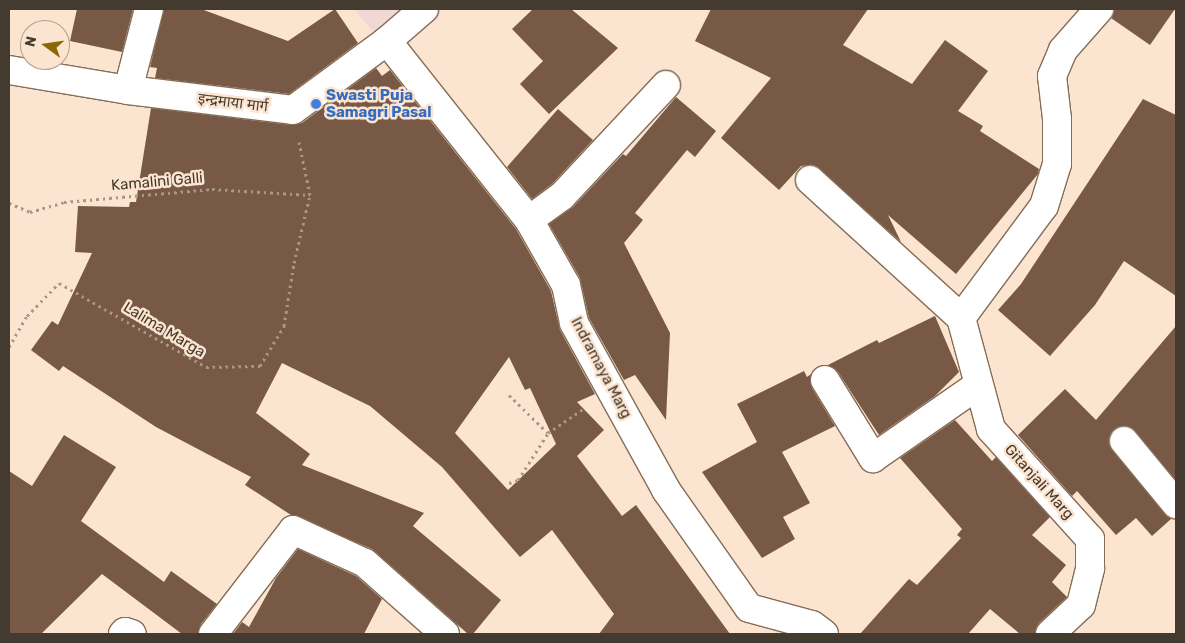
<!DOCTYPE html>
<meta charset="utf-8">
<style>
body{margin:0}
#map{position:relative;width:1185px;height:643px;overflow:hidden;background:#fbe4d0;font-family:Rubik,"Noto Sans Devanagari",sans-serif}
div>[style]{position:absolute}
.commercial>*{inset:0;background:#f2d8d4}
.building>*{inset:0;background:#775946}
.path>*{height:3px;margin-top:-1.5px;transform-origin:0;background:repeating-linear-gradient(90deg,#a89687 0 2.5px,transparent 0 6.5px)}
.roads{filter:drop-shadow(1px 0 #866d56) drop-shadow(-1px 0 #866d56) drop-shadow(0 1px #866d56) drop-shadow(0 -1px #866d56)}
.minor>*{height:28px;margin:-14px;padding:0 14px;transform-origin:14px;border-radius:14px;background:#fff}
.dots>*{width:14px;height:14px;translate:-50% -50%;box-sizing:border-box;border:2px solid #fbe4d0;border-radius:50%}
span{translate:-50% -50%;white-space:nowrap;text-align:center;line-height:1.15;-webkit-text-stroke:5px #fbe4d0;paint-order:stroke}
.shop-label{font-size:15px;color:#366cbe;font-weight:700}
.left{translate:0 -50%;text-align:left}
.street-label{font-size:15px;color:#453a2f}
.frame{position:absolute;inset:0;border:10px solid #453a2f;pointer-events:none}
.north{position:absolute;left:20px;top:20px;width:50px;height:50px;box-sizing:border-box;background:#fbe4d0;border:1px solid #b2a090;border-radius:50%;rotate:284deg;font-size:14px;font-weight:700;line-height:20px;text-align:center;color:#453a2f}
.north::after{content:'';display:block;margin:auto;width:18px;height:22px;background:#8a6806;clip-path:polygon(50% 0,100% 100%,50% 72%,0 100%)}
</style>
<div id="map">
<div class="commercial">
<div style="clip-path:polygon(354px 9px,409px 9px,378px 38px)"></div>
</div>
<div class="building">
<div style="clip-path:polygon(77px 9px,133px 9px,122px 52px,70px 41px)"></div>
<div style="clip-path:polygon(164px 9px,201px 9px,288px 41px,335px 9px,358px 43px,289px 94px,155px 78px,157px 68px,150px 67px)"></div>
<div style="clip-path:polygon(533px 9px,571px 9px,618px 48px,549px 114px,520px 84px,543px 61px,512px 29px)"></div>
<div style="clip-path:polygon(711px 9px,868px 9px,843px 45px,912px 84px,945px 40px,988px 71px,958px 111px,983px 126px,980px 131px,1039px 169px,1038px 174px,956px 274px,888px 215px,901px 242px,814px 165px,801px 166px,779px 190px,721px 138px,771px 78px,695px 41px)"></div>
<div style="clip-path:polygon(1114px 9px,1175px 9px,1150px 45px,1111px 18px)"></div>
<div style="clip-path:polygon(evenodd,376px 68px,382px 76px,390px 70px,516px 229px,551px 291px,560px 330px,595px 394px,577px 402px,604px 430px,577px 456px,622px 516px,636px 505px,730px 634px,599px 634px,614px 614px,552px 530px,520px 557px,442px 467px,370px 406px,282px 363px,256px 413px,310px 454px,302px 465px,424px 513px,413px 526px,501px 600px,473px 634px,468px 634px,372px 549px,291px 515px,245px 485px,251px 477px,156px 427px,63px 366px,59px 371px,31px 350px,52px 321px,58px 325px,92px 253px,75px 252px,78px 206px,129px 207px,130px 202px,136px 202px,151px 108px,292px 125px,302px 123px,376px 68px,509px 357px,525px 390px,530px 388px,556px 444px,508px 490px,455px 433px,509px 357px)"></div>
<div style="clip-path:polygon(676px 97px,716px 131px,695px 157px,687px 150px,635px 213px,643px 220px,624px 243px,670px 333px,666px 420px,635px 375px,624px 380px,589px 318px,580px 278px,549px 224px,573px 207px,623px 154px,626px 156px)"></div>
<div style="clip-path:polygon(1143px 99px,1176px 115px,1176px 296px,1124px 261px,1095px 305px,1050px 356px,998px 310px,1021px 284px)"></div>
<div style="clip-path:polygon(558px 109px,593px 140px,552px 184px,532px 199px,507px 167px)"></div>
<div style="clip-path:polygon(935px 316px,959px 372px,935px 396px,879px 435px,838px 372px,828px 365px,877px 340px,879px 343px)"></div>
<div style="clip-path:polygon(1176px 326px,1176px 480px,1130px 427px,1114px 429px,1109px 443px,1171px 519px,1152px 536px,1136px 518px,1116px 535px,1077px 491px,1072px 496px,1018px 435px,1065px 389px,1096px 420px)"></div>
<div style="clip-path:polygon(804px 371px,807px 377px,811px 374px,812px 388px,835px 426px,782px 452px,810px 503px,783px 517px,795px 539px,762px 558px,702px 472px,757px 442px,737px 404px)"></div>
<div style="clip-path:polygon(955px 420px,992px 461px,996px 457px,1050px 517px,1032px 535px,1066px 565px,1052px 582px,1067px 597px,1039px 623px,1035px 634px,1020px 634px,990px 609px,968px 634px,860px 634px,909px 579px,917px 585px,961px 538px,957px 535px,962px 529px,900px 458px)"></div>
<div style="clip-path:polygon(64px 435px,116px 467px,81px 521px,164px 582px,171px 571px,217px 604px,201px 624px,198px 634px,182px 634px,102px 574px,41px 634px,9px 634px,9px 471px,32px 486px)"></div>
<div style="clip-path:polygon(298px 549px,356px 576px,382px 599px,364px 634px,233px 634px,242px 622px,249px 627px,276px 578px)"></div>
</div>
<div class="path">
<div style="left:9px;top:203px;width:23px;rotate:23deg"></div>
<div style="left:30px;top:212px;width:35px;rotate:-16deg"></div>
<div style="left:64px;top:202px;width:149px;rotate:-5deg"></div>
<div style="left:212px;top:189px;width:98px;rotate:3.5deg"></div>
<div style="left:9px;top:347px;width:36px;rotate:-60deg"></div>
<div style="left:27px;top:316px;width:46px;rotate:-45.9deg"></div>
<div style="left:59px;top:283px;width:169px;rotate:29.7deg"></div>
<div style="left:206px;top:367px;width:54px;rotate:-1.1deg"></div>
<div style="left:260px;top:366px;width:47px;rotate:-59deg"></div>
<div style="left:284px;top:326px;width:64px;rotate:-81deg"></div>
<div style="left:294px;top:263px;width:70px;rotate:-76.8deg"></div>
<div style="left:310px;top:195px;width:54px;rotate:-101.7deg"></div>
<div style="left:509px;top:395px;width:54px;rotate:44.3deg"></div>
<div style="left:509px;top:483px;width:9px;rotate:-18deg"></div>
<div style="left:518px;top:480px;width:56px;rotate:-57.4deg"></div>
<div style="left:548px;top:433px;width:42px;rotate:-34.4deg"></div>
</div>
<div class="roads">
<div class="minor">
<div style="left:387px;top:41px;width:228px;rotate:51.6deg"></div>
<div style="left:529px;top:220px;width:75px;rotate:60.4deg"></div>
<div style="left:566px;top:285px;width:39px;rotate:78deg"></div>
<div style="left:574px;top:323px;width:191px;rotate:61.1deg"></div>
<div style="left:666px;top:490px;width:144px;rotate:54.9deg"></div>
<div style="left:749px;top:608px;width:65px;rotate:15.1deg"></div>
<div style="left:812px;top:625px;width:15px;rotate:37deg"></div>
<div style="left:9px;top:70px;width:121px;rotate:9.5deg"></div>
<div style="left:128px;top:90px;width:166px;rotate:6.9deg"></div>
<div style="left:293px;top:110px;width:117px;rotate:-36.3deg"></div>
<div style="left:387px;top:41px;width:49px;rotate:-40.9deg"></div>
<div style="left:128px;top:90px;width:84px;rotate:-75.5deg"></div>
<div style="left:810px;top:180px;width:205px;rotate:42.4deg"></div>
<div style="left:529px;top:220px;width:41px;rotate:-36deg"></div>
<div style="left:562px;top:196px;width:152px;rotate:-46.9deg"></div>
<div style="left:825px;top:380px;width:92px;rotate:58.4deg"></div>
<div style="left:873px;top:458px;width:128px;rotate:-34.8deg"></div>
<div style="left:1124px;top:441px;width:82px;rotate:50.5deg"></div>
<div style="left:123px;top:634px;width:3px;rotate:-45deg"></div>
<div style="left:125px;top:632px;width:7px;rotate:16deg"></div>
<div style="left:213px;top:634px;width:131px;rotate:-52.4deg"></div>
<div style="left:293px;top:530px;width:79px;rotate:24.6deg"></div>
<div style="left:365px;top:563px;width:107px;rotate:41.6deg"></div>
<div style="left:1050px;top:634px;width:42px;rotate:-43.1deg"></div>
<div style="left:1081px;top:605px;width:38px;rotate:-76deg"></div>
<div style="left:1090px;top:568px;width:29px;rotate:-90deg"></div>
<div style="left:1090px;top:539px;width:148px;rotate:-132deg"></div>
<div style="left:991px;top:429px;width:115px;rotate:-105.1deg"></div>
<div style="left:961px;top:318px;width:139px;rotate:-53.5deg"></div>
<div style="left:1044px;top:206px;width:44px;rotate:-72.8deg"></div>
<div style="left:1057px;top:164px;width:45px;rotate:-90deg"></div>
<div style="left:1057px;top:119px;width:43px;rotate:-96.6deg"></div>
<div style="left:1052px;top:76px;width:28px;rotate:-67deg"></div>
<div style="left:1063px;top:50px;width:55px;rotate:-48.7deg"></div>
</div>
</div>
<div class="dots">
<div style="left:316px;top:104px;background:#3f7fe0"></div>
</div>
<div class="shop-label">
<span class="left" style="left:326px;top:104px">Swasti Puja<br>Samagri Pasal</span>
</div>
<div class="street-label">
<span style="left:233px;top:103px;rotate:7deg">इन्द्रमाया मार्ग</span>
<span style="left:157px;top:182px;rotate:-5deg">Kamalini Galli</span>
<span style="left:164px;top:330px;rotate:31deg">Lalima Marga</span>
<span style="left:601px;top:368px;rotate:62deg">Indramaya Marg</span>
<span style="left:1039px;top:482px;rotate:48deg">Gitanjali Marg</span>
</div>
<div class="frame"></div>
<div class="north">N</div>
</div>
